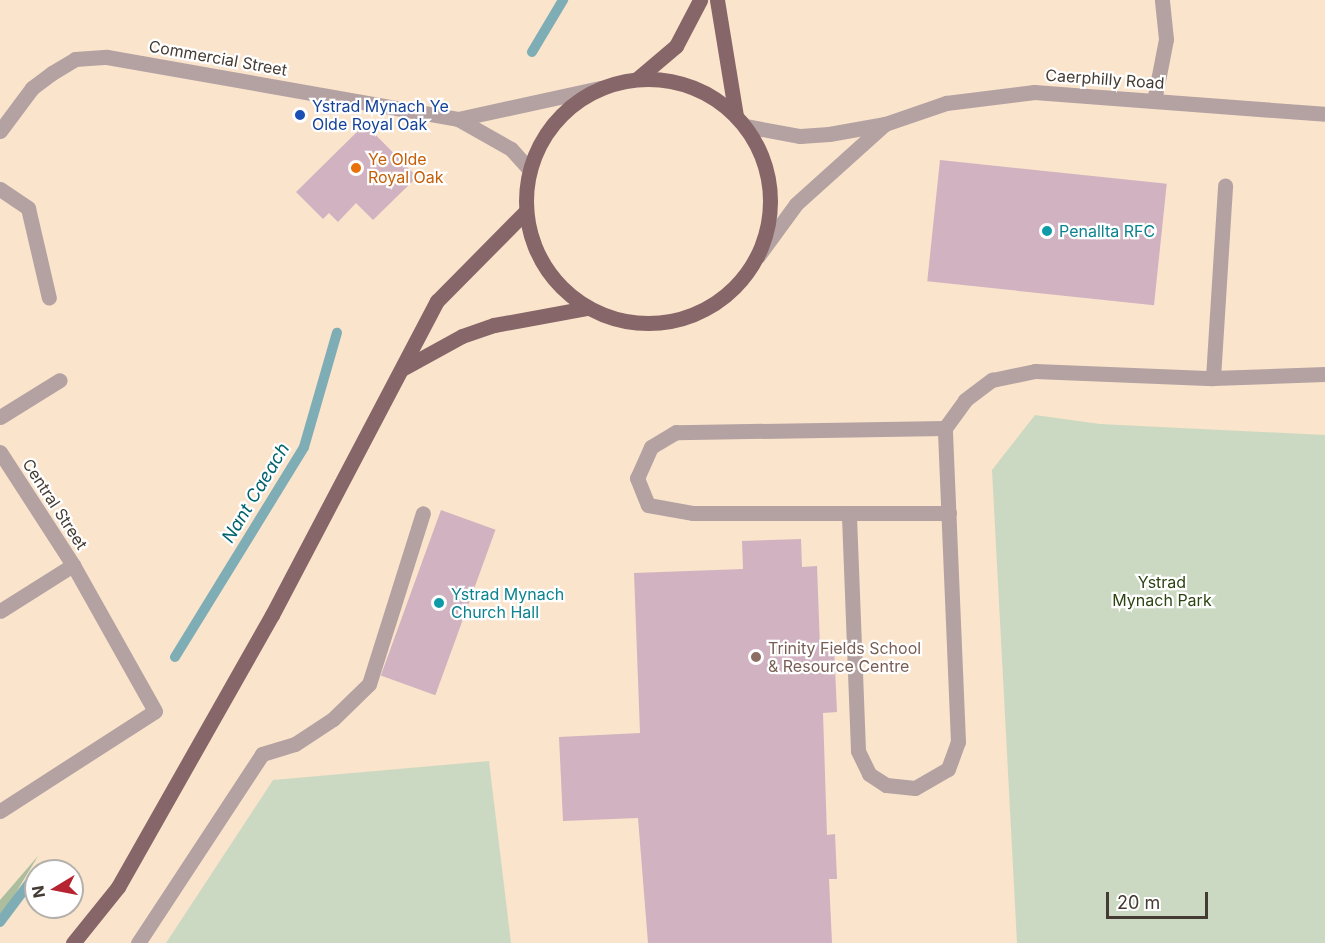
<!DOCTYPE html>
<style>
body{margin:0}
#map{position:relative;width:1325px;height:943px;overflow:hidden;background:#fae4cc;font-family:Inter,sans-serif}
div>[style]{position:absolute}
.green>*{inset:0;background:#ccd9c2}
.forest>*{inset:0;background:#acbe9d}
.stream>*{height:10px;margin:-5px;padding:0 5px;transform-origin:5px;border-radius:5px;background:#7fadb5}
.building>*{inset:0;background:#d1b2c1;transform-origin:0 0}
.minor>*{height:15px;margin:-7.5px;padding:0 7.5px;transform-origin:7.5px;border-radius:7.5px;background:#b4a1a2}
.major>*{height:15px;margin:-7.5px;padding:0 7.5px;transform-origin:7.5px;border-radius:7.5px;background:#866668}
.major>.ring{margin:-7.5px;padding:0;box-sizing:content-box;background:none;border:15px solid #866668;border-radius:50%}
.dots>*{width:16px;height:16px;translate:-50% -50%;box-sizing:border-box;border:3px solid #fff;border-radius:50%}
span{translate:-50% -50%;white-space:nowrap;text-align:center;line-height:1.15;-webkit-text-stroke:4.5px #fff;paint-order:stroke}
.street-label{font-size:16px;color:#443b32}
.transit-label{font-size:16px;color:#164399}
.left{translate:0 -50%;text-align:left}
.food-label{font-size:16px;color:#c56008}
.culture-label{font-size:16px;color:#0d838f}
.park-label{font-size:16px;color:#2d4412}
.education-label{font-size:16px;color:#785e54}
.water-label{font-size:18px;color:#00636f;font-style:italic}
.north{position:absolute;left:24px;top:859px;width:60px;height:60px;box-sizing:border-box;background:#fff;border:2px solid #b4b1ad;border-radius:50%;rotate:260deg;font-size:16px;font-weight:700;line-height:24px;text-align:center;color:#443b32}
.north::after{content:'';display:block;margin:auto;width:21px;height:27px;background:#b52430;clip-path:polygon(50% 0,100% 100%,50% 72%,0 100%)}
.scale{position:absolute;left:1106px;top:892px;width:102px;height:27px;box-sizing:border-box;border:3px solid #443b32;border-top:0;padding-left:8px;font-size:18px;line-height:21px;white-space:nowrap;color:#443b32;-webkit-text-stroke:4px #fff;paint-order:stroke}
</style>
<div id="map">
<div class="green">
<div style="clip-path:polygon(1035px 415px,1100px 424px,1325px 435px,1325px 943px,1017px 943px,992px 470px)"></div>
<div style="clip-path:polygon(489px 761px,511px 943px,166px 943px,273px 780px)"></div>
</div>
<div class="forest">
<div style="clip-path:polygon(38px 856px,0 919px,0 900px)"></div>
</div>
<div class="stream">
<div style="left:532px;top:52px;width:61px;rotate:-59.2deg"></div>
<div style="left:175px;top:657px;width:246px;rotate:-58.4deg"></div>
<div style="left:304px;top:447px;width:119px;rotate:-73.9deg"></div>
<div style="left:0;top:922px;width:60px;rotate:-53.1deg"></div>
</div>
<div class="building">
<div style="clip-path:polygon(365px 124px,417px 177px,373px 220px,356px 203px,338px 222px,329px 213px,323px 219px,296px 192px)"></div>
<div style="left:940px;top:160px;width:228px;height:122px;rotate:6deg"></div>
<div style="left:441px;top:510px;width:58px;height:176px;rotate:20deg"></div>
<div style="clip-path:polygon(801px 539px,802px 567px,817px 566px,820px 646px,834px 646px,837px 712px,823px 713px,827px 835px,835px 834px,837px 879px,829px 879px,832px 943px,648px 943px,638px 818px,563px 821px,559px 737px,640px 733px,634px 573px,743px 569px,742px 541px)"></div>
</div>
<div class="minor">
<div style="left:1154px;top:101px;width:63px;rotate:-79deg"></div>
<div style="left:1166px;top:39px;width:39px;rotate:-96deg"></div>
<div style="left:458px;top:119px;width:145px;rotate:-12.3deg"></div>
<div style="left:745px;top:126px;width:56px;rotate:10.3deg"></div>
<div style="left:800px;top:136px;width:29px;rotate:-4deg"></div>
<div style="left:829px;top:134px;width:57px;rotate:-10.1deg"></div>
<div style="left:885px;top:124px;width:65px;rotate:-19deg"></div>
<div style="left:946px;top:103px;width:89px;rotate:-7.1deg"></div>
<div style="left:1034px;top:92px;width:292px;rotate:4.3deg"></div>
<div style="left:0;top:131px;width:54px;rotate:-53.3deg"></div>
<div style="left:32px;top:88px;width:25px;rotate:-37deg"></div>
<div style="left:52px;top:73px;width:27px;rotate:-31deg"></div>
<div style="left:75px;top:59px;width:32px;rotate:-4deg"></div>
<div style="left:107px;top:57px;width:356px;rotate:10deg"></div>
<div style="left:458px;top:119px;width:61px;rotate:29.5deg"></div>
<div style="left:511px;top:149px;width:27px;rotate:48deg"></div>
<div style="left:0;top:189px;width:34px;rotate:34deg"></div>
<div style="left:28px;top:208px;width:92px;rotate:76.9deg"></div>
<div style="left:758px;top:256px;width:64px;rotate:-53.8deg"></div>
<div style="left:796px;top:204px;width:120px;rotate:-42deg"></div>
<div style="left:1213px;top:378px;width:193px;rotate:-86.4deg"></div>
<div style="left:0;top:417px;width:70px;rotate:-31.7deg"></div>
<div style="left:945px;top:428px;width:269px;rotate:179.1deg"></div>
<div style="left:676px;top:432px;width:29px;rotate:149deg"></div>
<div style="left:651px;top:447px;width:34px;rotate:114deg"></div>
<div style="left:637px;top:478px;width:29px;rotate:68deg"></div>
<div style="left:648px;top:505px;width:46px;rotate:10.1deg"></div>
<div style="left:693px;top:513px;width:256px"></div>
<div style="left:0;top:452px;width:135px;rotate:57.1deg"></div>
<div style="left:73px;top:565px;width:86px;rotate:147.8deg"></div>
<div style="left:849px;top:516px;width:235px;rotate:87.8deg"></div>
<div style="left:858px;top:751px;width:25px;rotate:64deg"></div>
<div style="left:869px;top:774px;width:20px;rotate:33deg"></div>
<div style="left:886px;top:785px;width:29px;rotate:6deg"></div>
<div style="left:915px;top:788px;width:38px;rotate:-30deg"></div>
<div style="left:948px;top:769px;width:29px;rotate:-70deg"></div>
<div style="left:958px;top:742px;width:314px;rotate:-92.4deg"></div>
<div style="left:945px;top:428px;width:34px;rotate:-54deg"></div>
<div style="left:965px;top:400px;width:34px;rotate:-37deg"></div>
<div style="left:992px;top:380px;width:44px;rotate:-11.8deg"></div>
<div style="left:1035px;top:371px;width:178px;rotate:2.3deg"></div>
<div style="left:1213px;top:378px;width:112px;rotate:-2deg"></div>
<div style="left:0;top:811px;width:184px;rotate:-32.8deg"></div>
<div style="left:155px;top:711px;width:167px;rotate:-119.3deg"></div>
<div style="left:138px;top:943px;width:226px;rotate:-56.7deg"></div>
<div style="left:262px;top:754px;width:34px;rotate:-17deg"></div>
<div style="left:295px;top:744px;width:45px;rotate:-33.3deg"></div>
<div style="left:333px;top:719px;width:50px;rotate:-44.2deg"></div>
<div style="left:369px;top:684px;width:179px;rotate:-72.5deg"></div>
</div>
<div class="major">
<div style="left:717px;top:0;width:118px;rotate:80.7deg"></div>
<div class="ring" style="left:526px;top:79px;width:229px;height:229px"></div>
<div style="left:637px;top:79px;width:51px;rotate:-40.2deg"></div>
<div style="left:676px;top:46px;width:52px;rotate:-62.4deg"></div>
<div style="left:402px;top:369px;width:68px;rotate:-28.8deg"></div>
<div style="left:462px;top:336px;width:34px;rotate:-19deg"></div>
<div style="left:494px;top:325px;width:95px;rotate:-10.4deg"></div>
<div style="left:73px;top:943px;width:72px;rotate:-51.2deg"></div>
<div style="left:118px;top:887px;width:313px;rotate:-60.5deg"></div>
<div style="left:272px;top:615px;width:355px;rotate:-62.3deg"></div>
<div style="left:437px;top:301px;width:127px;rotate:-45.3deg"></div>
</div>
<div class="dots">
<div style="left:300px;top:115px;background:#1a4fb4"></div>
<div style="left:356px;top:168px;background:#e8710a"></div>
<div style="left:1047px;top:231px;background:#0f9aa8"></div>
<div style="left:439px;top:603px;background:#0f9aa8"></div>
<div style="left:756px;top:657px;background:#8d6e63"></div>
</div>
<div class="street-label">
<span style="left:218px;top:58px;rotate:10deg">Commercial Street</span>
<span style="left:1105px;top:79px;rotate:4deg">Caerphilly Road</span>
<span style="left:55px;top:504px;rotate:57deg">Central Street</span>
</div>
<div class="transit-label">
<span class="left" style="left:312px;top:115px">Ystrad Mynach Ye<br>Olde Royal Oak</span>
</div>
<div class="food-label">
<span class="left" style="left:368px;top:168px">Ye Olde<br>Royal Oak</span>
</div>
<div class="culture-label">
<span class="left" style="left:1059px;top:231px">Penallta RFC</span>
<span class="left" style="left:451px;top:603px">Ystrad Mynach<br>Church Hall</span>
</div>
<div class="park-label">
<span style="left:1162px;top:591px">Ystrad<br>Mynach Park</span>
</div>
<div class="education-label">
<span class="left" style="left:768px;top:657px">Trinity Fields School<br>&amp; Resource Centre</span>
</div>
<div class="water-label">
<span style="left:256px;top:493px;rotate:-59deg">Nant Caeach</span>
</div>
<div class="north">N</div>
<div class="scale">20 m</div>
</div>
